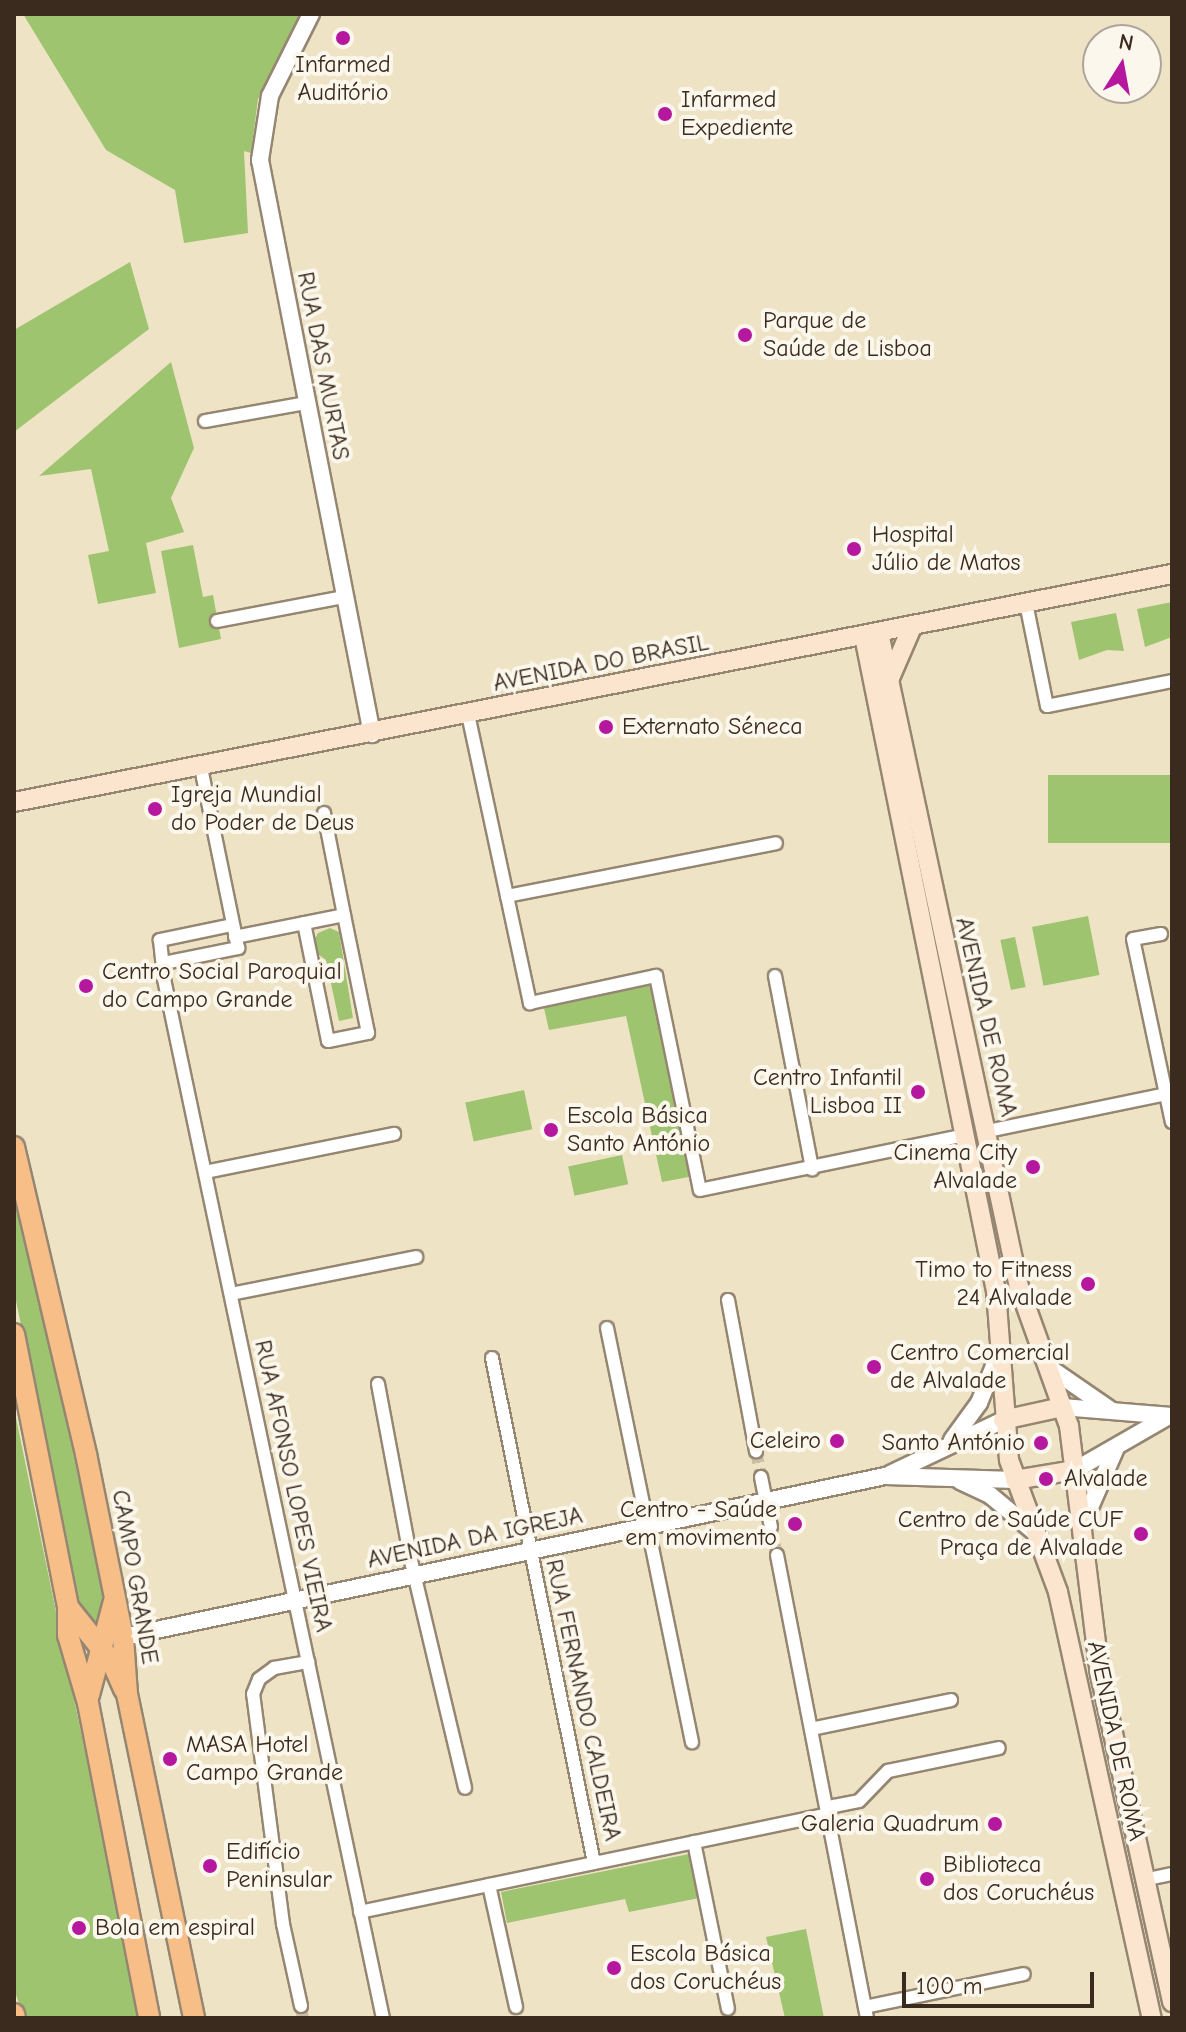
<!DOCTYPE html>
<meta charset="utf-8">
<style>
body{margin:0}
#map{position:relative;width:1186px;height:2032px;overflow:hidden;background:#efe3c6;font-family:"Comic Neue",sans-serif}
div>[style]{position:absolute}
.green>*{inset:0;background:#9ec470;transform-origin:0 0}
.minor-tunnel>*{height:12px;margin-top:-6px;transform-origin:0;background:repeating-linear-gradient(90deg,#cbbea4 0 12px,transparent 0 18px)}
.roads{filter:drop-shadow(2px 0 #958672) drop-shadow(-2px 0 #958672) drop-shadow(0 2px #958672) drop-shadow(0 -2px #958672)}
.minor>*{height:12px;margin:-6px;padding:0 6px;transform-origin:6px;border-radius:6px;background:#fff}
.tertiary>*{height:16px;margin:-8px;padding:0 8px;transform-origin:8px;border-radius:8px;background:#fff}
.secondary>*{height:18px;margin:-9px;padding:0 9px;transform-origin:9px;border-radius:9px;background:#fce5cf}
.primary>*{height:20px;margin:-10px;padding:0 10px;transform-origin:10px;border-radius:10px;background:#f7be88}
.dots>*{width:22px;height:22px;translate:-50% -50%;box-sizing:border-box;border:4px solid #fbf7ec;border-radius:50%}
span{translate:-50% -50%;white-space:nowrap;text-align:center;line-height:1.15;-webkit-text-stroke:8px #fbf7ec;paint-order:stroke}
.poi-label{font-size:24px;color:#3b2a1e}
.left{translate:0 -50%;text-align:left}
.right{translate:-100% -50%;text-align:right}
.street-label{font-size:24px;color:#3b2a1e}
.frame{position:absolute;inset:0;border:16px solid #3b2a1e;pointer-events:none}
.north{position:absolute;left:1082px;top:24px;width:80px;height:80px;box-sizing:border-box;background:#fbf7ec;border:2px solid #aea59a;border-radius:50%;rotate:11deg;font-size:22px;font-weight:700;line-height:32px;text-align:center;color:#3b2a1e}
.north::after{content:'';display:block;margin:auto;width:28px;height:36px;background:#b5179e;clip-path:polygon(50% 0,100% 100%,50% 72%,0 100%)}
.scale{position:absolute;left:902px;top:1972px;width:192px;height:36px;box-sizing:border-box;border:4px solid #3b2a1e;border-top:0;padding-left:10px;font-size:24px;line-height:28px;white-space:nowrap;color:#3b2a1e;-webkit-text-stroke:6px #fbf7ec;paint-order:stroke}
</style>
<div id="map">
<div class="green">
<div style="clip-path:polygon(23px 14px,301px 14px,258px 99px,251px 153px,244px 151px,248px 233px,184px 243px,175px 190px,106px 150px)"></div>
<div style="clip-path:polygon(130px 262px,149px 329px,14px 432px,14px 330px)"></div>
<div style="clip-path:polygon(171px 362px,194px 448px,171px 498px,184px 532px,146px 543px,156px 593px,98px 604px,88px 555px,109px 551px,91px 469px,39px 476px)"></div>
<div style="clip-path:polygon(193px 545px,203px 597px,213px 595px,221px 639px,179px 648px,161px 551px)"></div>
<div style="clip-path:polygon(1172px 602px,1172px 637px,1145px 647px,1137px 609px)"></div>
<div style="clip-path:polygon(1116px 613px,1124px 651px,1107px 650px,1079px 660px,1071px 622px)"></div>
<div style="left:1172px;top:775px;width:68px;height:124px;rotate:90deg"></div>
<div style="left:1088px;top:916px;width:60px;height:57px;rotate:79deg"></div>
<div style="clip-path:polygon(330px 928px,339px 932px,353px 1018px,339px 1021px,326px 960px,315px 952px,313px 942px,318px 933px)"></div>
<div style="left:1015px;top:937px;width:51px;height:15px;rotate:78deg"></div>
<div style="clip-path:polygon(653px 984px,694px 1176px,662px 1182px,626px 1016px,549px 1030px,544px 1008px)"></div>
<div style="left:524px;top:1090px;width:40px;height:60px;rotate:78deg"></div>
<div style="left:622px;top:1155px;width:30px;height:55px;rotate:78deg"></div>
<div style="clip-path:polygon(14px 1186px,102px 1583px,103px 1603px,95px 1628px,78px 1602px,14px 1291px)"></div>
<div style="clip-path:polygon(14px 1408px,67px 1665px,141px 2018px,24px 2018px,14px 1989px)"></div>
<div style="clip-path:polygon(689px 1854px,699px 1898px,629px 1912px,625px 1899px,507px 1923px,501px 1892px)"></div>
<div style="clip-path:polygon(806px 1929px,824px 2018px,785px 2018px,766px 1937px)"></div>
</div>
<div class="minor-tunnel">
<div style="left:756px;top:1451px;width:26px;rotate:79deg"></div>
<div style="left:771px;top:1527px;width:29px;rotate:78deg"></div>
<div style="left:301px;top:2006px;width:12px;rotate:81deg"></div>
</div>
<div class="roads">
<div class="minor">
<div style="left:205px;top:421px;width:103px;rotate:-10.1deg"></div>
<div style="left:1026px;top:603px;width:105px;rotate:78.5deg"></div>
<div style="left:1047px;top:706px;width:127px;rotate:-11.3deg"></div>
<div style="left:217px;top:621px;width:129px;rotate:-10.7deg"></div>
<div style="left:468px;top:714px;width:296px;rotate:77.9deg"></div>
<div style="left:530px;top:1003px;width:129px;rotate:-12.1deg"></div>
<div style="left:656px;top:976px;width:218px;rotate:78.4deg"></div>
<div style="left:700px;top:1190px;width:272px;rotate:-11.7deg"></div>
<div style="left:507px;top:896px;width:274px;rotate:-11.1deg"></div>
<div style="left:304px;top:923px;width:120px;rotate:78.5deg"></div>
<div style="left:328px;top:1041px;width:41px;rotate:-11.3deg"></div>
<div style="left:368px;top:1033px;width:120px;rotate:-101.5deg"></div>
<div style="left:232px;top:925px;width:74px;rotate:168.2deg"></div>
<div style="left:160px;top:940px;width:39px;rotate:84deg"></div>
<div style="left:164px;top:979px;width:1062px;rotate:78.1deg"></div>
<div style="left:1161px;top:934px;width:28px;rotate:170deg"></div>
<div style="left:1133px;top:939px;width:187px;rotate:78deg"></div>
<div style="left:235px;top:937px;width:111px;rotate:-11.4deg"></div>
<div style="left:344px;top:915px;width:104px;rotate:-101.1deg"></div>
<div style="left:164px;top:963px;width:76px;rotate:-11.5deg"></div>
<div style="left:238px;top:948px;width:184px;rotate:-101.6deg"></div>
<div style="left:775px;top:976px;width:197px;rotate:79.1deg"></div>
<div style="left:988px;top:1131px;width:188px;rotate:-11.7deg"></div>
<div style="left:205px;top:1172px;width:193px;rotate:-11.4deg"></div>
<div style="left:231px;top:1294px;width:189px;rotate:-11.3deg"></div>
<div style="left:728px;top:1300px;width:154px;rotate:79.5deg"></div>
<div style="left:607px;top:1328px;width:423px;rotate:78.4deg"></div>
<div style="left:492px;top:1358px;width:515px;rotate:78.58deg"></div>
<div style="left:378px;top:1384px;width:184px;rotate:79.4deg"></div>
<div style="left:412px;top:1565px;width:229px;rotate:76.6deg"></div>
<div style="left:761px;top:1477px;width:51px;rotate:78.7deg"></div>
<div style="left:777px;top:1555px;width:472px;rotate:79deg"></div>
<div style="left:811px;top:1729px;width:143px;rotate:-11.7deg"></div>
<div style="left:825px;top:1815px;width:13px;rotate:-45deg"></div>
<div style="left:834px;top:1806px;width:25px;rotate:-11deg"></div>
<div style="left:859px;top:1801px;width:42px;rotate:-46deg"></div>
<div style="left:888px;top:1771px;width:113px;rotate:-11.7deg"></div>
<div style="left:694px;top:1842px;width:170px;rotate:78.5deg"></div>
<div style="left:1143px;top:1880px;width:30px;rotate:-12deg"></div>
<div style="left:489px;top:1885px;width:125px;rotate:77.5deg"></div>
<div style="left:360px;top:1912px;width:475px;rotate:-11.8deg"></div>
<div style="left:301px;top:2006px;width:84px;rotate:-102.4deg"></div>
<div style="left:283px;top:1924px;width:232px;rotate:-97.4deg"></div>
<div style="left:253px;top:1694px;width:16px;rotate:-68deg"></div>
<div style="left:259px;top:1679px;width:19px;rotate:-36deg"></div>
<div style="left:274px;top:1668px;width:35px;rotate:-10deg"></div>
<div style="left:865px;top:2007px;width:162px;rotate:-11.7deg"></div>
</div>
<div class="tertiary">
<div style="left:311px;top:14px;width:92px;rotate:116.6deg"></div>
<div style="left:270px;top:96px;width:65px;rotate:98.9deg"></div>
<div style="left:260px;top:160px;width:585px;rotate:78.96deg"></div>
<div style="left:1050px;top:1368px;width:75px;rotate:34.7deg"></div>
<div style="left:1062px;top:1407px;width:110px;rotate:4.7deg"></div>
<div style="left:952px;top:1440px;width:46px;rotate:-53.9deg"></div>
<div style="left:979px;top:1403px;width:51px;rotate:-68deg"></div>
<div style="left:1075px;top:1470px;width:106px;rotate:-29.9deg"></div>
<div style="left:890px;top:1474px;width:125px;rotate:-25.5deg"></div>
<div style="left:960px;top:1481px;width:33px;rotate:25deg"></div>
<div style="left:990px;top:1495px;width:62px;rotate:39.8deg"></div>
<div style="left:1081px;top:1528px;width:87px;rotate:-66.4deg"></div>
<div style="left:123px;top:1637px;width:779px;rotate:-11.93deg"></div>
<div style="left:885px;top:1476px;width:130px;rotate:1.8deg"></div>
</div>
<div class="secondary">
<div style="left:879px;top:633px;width:669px;rotate:77.92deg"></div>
<div style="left:1019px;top:1287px;width:148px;rotate:70.2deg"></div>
<div style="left:1069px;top:1426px;width:250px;rotate:82.9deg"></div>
<div style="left:1100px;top:1674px;width:336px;rotate:77.6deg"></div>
<div style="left:864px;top:636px;width:668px;rotate:78.61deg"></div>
<div style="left:996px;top:1291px;width:169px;rotate:85.6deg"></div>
<div style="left:1009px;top:1460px;width:141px;rotate:69.6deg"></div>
<div style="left:1058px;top:1592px;width:436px;rotate:77.6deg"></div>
<div style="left:890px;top:678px;width:56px;rotate:-66.7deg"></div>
<div style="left:14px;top:802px;width:1180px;rotate:-11.14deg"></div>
<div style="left:1003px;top:1420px;width:60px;rotate:-12.4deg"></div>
<div style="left:1015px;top:1480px;width:61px;rotate:-9.5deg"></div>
</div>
<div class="primary">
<div style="left:14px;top:1147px;width:315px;rotate:76.8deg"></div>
<div style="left:86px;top:1454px;width:187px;rotate:78.6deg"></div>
<div style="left:123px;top:1637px;width:57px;rotate:86deg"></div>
<div style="left:127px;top:1694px;width:331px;rotate:78.3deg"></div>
<div style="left:14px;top:1334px;width:278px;rotate:78.8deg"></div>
<div style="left:68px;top:1607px;width:28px;rotate:90deg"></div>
<div style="left:68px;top:1635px;width:71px;rotate:73.6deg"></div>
<div style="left:88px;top:1703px;width:321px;rotate:79deg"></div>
<div style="left:68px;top:1607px;width:70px;rotate:51.3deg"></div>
<div style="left:112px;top:1662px;width:30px;rotate:66deg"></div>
<div style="left:89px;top:1695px;width:97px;rotate:-75.1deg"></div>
<div style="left:14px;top:2014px;width:4px;rotate:76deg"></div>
</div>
</div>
<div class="dots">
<div style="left:343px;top:38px;background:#b5179e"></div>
<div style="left:665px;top:114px;background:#b5179e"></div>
<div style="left:745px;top:335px;background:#b5179e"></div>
<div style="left:854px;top:549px;background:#b5179e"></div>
<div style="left:606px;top:727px;background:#b5179e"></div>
<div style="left:155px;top:809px;background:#b5179e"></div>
<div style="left:86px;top:986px;background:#b5179e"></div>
<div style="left:918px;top:1092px;background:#b5179e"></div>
<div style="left:551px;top:1130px;background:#b5179e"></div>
<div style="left:1033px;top:1167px;background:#b5179e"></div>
<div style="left:1088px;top:1284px;background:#b5179e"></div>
<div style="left:874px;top:1367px;background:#b5179e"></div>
<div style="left:837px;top:1441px;background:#b5179e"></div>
<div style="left:1041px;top:1443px;background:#b5179e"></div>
<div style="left:1046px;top:1479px;background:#b5179e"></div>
<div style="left:795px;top:1524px;background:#b5179e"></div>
<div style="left:1141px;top:1534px;background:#b5179e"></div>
<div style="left:170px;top:1759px;background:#b5179e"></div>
<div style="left:995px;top:1824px;background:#b5179e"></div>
<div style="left:210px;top:1866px;background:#b5179e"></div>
<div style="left:927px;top:1879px;background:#b5179e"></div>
<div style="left:79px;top:1928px;background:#b5179e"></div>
<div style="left:614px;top:1968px;background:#b5179e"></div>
</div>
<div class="poi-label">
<span style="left:343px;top:79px">Infarmed<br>Auditório</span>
<span class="left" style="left:681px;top:114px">Infarmed<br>Expediente</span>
<span class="left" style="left:763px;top:335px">Parque de<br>Saúde de Lisboa</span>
<span class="left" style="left:872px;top:549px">Hospital<br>Júlio de Matos</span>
<span class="left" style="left:622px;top:727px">Externato Séneca</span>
<span class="left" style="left:171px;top:809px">Igreja Mundial<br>do Poder de Deus</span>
<span class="left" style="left:102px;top:986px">Centro Social Paroquial<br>do Campo Grande</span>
<span class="right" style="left:902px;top:1092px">Centro Infantil<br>Lisboa II</span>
<span class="left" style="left:567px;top:1130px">Escola Básica<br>Santo António</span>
<span class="right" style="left:1017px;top:1167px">Cinema City<br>Alvalade</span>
<span class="right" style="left:1072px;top:1284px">Timo to Fitness<br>24 Alvalade</span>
<span class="left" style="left:890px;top:1367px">Centro Comercial<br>de Alvalade</span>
<span class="right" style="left:821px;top:1441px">Celeiro</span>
<span class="right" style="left:1025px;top:1443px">Santo António</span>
<span class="left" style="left:1064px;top:1479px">Alvalade</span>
<span class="right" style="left:777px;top:1524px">Centro - Saúde<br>em movimento</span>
<span class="right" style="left:1123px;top:1534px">Centro de Saúde CUF<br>Praça de Alvalade</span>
<span class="left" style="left:186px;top:1759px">MASA Hotel<br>Campo Grande</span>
<span class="right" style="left:979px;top:1824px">Galeria Quadrum</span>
<span class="left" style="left:226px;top:1866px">Edifício<br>Peninsular</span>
<span class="left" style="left:943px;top:1879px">Biblioteca<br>dos Coruchéus</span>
<span class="left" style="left:95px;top:1928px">Bola em espiral</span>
<span class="left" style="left:630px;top:1968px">Escola Básica<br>dos Coruchéus</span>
</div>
<div class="street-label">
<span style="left:323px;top:366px;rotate:79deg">RUA DAS MURTAS</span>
<span style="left:601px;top:663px;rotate:-11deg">AVENIDA DO BRASIL</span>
<span style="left:986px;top:1017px;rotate:77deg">AVENIDA DE ROMA</span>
<span style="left:293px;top:1486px;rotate:78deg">RUA AFONSO LOPES VIEIRA</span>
<span style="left:475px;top:1538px;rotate:-12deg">AVENIDA DA IGREJA</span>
<span style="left:135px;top:1577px;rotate:80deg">CAMPO GRANDE</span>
<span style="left:583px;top:1700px;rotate:78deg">RUA FERNANDO CALDEIRA</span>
<span style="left:1116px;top:1741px;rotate:78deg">AVENIDA DE ROMA</span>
</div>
<div class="frame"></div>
<div class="north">N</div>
<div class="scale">100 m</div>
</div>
